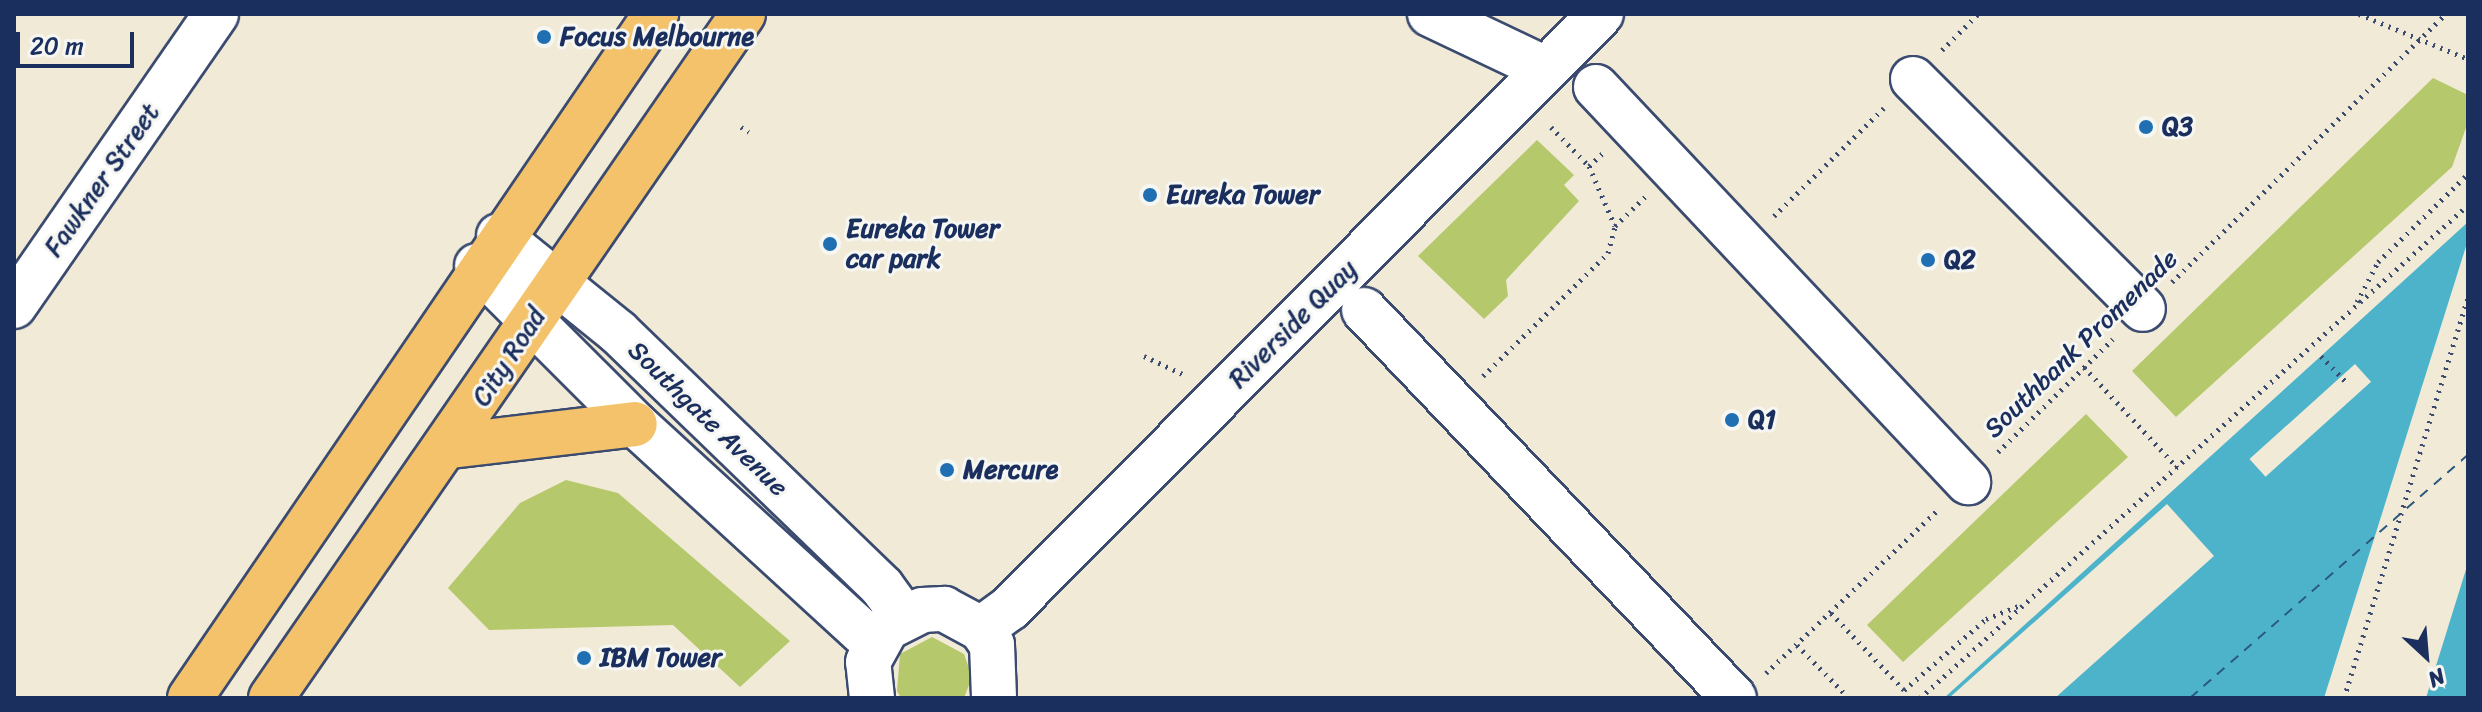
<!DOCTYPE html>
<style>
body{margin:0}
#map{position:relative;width:2482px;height:712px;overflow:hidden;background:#f1ead7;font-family:Sriracha,sans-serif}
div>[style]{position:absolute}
.green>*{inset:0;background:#b5c86b}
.water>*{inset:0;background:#4cb3ca}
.pier>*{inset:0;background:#f1ead7;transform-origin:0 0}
.ferry>*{height:2px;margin-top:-1px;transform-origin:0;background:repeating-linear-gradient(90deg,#2a577e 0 10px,transparent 0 18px)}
.path>*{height:5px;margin-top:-2.5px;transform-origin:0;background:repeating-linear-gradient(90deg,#3b4b70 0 2px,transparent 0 8px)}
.roads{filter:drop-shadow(2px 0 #3b4b70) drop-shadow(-2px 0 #3b4b70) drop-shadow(0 2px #3b4b70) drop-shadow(0 -2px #3b4b70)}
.minor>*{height:44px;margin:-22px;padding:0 22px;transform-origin:22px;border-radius:22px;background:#fff}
.highway>*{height:44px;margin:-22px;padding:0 22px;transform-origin:22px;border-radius:22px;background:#f3c26a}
.dots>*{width:22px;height:22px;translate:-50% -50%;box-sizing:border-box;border:4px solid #f6f6f2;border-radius:50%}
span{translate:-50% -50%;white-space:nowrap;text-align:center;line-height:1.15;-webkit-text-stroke:6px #f6f6f2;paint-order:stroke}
.poi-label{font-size:26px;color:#1b2f5e;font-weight:700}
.left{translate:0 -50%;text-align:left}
.street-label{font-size:26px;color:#1b2f5e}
.frame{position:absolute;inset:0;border:16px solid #1b2f5e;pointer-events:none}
.north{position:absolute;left:2386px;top:616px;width:80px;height:80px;-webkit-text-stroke:6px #f6f6f2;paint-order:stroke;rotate:154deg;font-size:22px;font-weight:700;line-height:32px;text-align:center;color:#1b2f5e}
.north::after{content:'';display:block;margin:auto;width:28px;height:36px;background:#1b2f5e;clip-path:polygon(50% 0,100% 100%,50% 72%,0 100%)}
.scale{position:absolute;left:16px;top:32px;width:118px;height:36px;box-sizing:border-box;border:4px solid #1b2f5e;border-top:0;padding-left:10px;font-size:24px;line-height:28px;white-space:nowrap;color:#1b2f5e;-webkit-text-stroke:6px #f6f6f2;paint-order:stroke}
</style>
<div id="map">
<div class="green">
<div style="clip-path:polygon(2433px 78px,2468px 95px,2468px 122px,2452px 167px,2176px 417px,2132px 371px)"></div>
<div style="clip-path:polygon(1537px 140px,1574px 175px,1564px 185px,1579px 201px,1506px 280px,1508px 296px,1484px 319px,1418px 256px)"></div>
<div style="clip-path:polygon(2086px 414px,2128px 457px,1903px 662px,1867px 625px)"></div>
<div style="clip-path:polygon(566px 480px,618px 493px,790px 641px,740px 687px,673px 625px,489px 630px,448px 588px,520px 503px)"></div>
<div style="clip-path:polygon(932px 637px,964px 654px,972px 677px,964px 698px,901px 698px,897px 691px,900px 654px)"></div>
</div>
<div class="water">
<div style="clip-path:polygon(2468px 222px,2468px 698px,1944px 698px,2321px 356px)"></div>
</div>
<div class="pier">
<div style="clip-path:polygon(2468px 240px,2468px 563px,2426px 698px,2324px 698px)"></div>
<div style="left:2355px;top:364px;width:24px;height:142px;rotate:48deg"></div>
<div style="clip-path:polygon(2167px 504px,2214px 556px,2055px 698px,1949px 698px)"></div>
</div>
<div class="ferry">
<div style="left:2190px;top:698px;width:369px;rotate:-41.2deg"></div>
</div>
<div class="path">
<div style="left:2359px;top:14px;width:118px;rotate:22.4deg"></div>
<div style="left:1942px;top:50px;width:51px;rotate:-45deg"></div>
<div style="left:741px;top:127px;width:9px;rotate:32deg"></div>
<div style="left:1551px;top:127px;width:54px;rotate:45.7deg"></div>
<div style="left:1589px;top:166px;width:65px;rotate:66.6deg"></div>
<div style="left:1589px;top:166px;width:19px;rotate:-43deg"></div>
<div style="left:1774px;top:216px;width:154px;rotate:-44.5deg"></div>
<div style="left:2172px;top:282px;width:383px;rotate:-44.4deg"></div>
<div style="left:2357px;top:302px;width:45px;rotate:-62.3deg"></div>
<div style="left:2378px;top:262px;width:126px;rotate:-44.4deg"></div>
<div style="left:1144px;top:356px;width:45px;rotate:24.9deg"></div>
<div style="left:2321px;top:356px;width:39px;rotate:46deg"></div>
<div style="left:2084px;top:367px;width:137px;rotate:47.1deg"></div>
<div style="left:1483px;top:376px;width:175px;rotate:-44.5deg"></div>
<div style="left:1608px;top:253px;width:28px;rotate:-75deg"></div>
<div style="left:1615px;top:226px;width:43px;rotate:-44.1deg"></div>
<div style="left:1998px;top:452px;width:161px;rotate:-44.5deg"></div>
<div style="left:1831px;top:613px;width:106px;rotate:46.5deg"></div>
<div style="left:1904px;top:690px;width:108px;rotate:-40.9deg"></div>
<div style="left:1986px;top:619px;width:38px;rotate:-22deg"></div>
<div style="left:1797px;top:645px;width:67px;rotate:45.6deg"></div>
<div style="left:1766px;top:673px;width:238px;rotate:-43.5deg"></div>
<div style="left:1839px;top:698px;width:9px"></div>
<div style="left:1920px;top:698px;width:737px;rotate:-41.98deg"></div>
<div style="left:2344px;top:698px;width:419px;rotate:-72.8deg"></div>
</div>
<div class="roads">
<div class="minor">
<div style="left:1430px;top:14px;width:128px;rotate:25.4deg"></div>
<div style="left:1913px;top:79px;width:325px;rotate:45deg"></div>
<div style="left:1596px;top:87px;width:543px;rotate:46.72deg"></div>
<div style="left:499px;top:236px;width:153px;rotate:38.9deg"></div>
<div style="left:618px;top:332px;width:367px;rotate:44deg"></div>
<div style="left:882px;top:587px;width:36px;rotate:54deg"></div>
<div style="left:477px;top:266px;width:223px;rotate:45deg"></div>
<div style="left:635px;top:424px;width:326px;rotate:42.5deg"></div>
<div style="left:14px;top:306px;width:355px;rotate:-55.3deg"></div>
<div style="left:1364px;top:310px;width:536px;rotate:46.36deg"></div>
<div style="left:981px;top:629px;width:36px;rotate:-36deg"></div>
<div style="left:1010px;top:608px;width:838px;rotate:-45.15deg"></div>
<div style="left:872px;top:698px;width:36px;rotate:-96deg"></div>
<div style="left:868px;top:662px;width:39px;rotate:-61deg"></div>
<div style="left:887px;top:628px;width:39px;rotate:-27deg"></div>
<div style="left:922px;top:610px;width:22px;rotate:-3deg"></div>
<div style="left:944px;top:609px;width:42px;rotate:28.4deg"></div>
<div style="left:981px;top:629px;width:19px;rotate:55deg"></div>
<div style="left:992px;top:645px;width:53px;rotate:87.8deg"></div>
</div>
<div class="highway">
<div style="left:451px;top:446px;width:185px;rotate:-6.8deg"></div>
<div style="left:190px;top:698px;width:828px;rotate:-55.73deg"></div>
<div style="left:271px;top:698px;width:831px;rotate:-55.39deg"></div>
</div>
</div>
<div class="dots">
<div style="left:544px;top:37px;background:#1f6fb2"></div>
<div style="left:2146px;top:127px;background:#1f6fb2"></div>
<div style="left:1150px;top:195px;background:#1f6fb2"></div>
<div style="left:830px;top:244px;background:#1f6fb2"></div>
<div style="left:1928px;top:260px;background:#1f6fb2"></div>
<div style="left:1732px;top:420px;background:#1f6fb2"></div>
<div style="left:947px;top:470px;background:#1f6fb2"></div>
<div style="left:584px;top:658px;background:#1f6fb2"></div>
</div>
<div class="poi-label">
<span class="left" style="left:560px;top:37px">Focus Melbourne</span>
<span class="left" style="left:2162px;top:127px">Q3</span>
<span class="left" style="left:1166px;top:195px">Eureka Tower</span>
<span class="left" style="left:846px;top:244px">Eureka Tower<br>car park</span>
<span class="left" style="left:1944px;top:260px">Q2</span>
<span class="left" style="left:1748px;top:420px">Q1</span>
<span class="left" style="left:963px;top:470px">Mercure</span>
<span class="left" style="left:600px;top:658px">IBM Tower</span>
</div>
<div class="street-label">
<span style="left:102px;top:180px;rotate:-55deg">Fawkner Street</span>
<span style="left:1293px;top:324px;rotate:-45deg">Riverside Quay</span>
<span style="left:2081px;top:344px;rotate:-44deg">Southbank Promenade</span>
<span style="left:509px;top:357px;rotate:-57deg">City Road</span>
<span style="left:708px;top:419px;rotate:44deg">Southgate Avenue</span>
</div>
<div class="frame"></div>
<div class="north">N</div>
<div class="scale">20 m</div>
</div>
